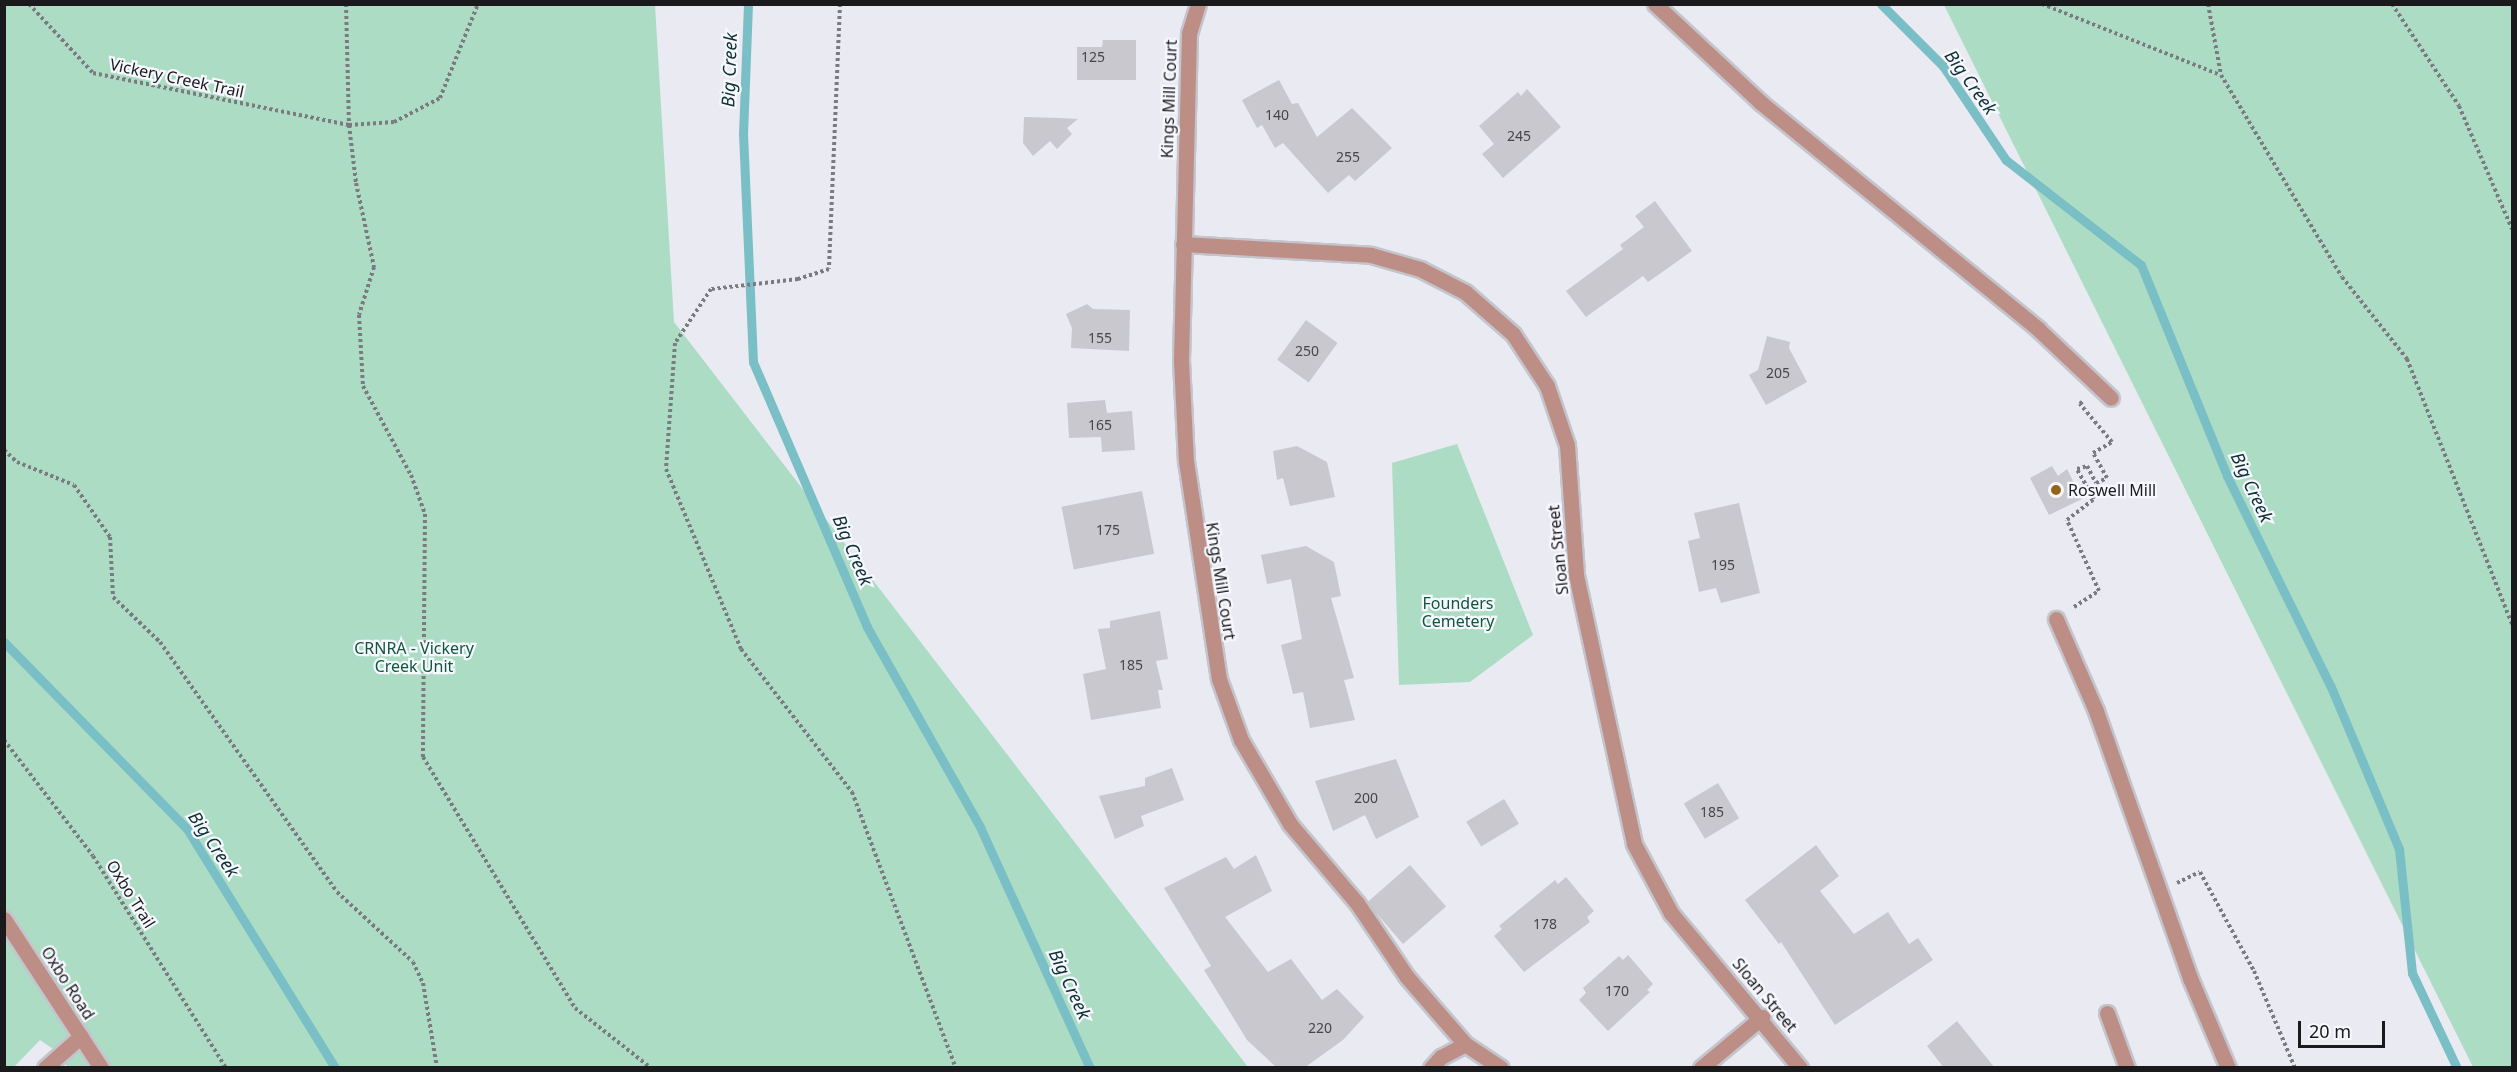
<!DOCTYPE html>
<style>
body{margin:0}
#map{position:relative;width:2517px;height:1072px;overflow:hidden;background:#e9eaf2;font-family:"Noto Sans",sans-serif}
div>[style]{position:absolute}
.green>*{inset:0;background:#acddc4}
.stream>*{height:9px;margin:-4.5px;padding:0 4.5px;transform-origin:4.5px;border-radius:4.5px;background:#79bfc5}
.building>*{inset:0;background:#cac8cf;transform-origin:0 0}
.path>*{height:4px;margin-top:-2px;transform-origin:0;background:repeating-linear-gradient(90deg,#7a7a80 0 3px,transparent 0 6px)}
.roads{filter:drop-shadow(2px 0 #c4c5cc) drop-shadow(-2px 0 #c4c5cc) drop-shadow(0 2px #c4c5cc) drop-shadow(0 -2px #c4c5cc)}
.service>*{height:15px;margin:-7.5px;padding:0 7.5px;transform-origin:7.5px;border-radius:7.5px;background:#bd8e86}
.minor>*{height:15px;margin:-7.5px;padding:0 7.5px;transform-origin:7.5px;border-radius:7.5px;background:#bd8e86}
.dots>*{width:16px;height:16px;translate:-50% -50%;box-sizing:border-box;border:3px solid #f7f8fe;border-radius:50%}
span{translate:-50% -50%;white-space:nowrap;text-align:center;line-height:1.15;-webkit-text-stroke:4.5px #f7f8fe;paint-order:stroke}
.number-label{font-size:14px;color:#46464a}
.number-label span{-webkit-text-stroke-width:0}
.street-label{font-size:16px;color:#1a1a1d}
.poi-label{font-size:16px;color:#1a1a1d}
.left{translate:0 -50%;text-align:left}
.park-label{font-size:16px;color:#10563b}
.water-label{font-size:18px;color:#0c3033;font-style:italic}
.frame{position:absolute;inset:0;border:6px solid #1a1a1d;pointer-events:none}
.scale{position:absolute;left:2298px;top:1021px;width:87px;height:27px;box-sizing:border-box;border:3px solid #1a1a1d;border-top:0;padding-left:8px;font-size:18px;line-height:21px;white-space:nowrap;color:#1a1a1d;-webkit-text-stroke:4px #f7f8fe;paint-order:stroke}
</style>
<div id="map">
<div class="green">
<div style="clip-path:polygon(5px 5px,655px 5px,674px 322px,1248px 1067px,68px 1068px,59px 1053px,40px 1040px,14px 1067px,5px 1068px)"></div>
<div style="clip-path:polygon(1944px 5px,2512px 5px,2512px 1067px,2473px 1067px)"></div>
<div style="clip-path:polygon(1457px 444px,1533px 635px,1470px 682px,1399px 685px,1392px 463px)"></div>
</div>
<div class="stream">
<div style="left:748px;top:4px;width:129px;rotate:92.2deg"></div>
<div style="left:743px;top:133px;width:229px;rotate:87.5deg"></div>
<div style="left:753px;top:362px;width:288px;rotate:66.7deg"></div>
<div style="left:867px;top:627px;width:230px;rotate:60.5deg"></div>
<div style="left:980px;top:827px;width:265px;rotate:65.5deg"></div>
<div style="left:1881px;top:4px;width:88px;rotate:45deg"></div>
<div style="left:1943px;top:66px;width:113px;rotate:56.2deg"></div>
<div style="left:2006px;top:160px;width:171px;rotate:37.9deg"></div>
<div style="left:2141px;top:265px;width:228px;rotate:67.8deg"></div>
<div style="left:2227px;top:476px;width:235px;rotate:63.8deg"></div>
<div style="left:2331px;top:687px;width:176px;rotate:67.2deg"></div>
<div style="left:2399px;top:849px;width:125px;rotate:84deg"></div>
<div style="left:2412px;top:973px;width:105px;rotate:64.7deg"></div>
<div style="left:4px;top:642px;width:262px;rotate:45.6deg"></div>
<div style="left:187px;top:829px;width:281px;rotate:58.2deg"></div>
</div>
<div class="building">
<div style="clip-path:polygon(1103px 40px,1136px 40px,1136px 80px,1077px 80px,1077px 47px,1102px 47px)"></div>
<div style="clip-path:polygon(1279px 80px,1292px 104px,1298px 103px,1317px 137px,1352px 108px,1392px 148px,1355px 181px,1349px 175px,1328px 193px,1283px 143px,1275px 148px,1262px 125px,1257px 128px,1242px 100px)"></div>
<div style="clip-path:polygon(1527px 89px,1561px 127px,1503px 178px,1482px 154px,1494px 144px,1479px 126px,1518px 92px,1521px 96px)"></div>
<div style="clip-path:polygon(1024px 117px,1059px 118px,1078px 119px,1067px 128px,1072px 134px,1057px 149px,1050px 141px,1033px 156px,1023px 143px)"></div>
<div style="clip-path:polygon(1655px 201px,1692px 251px,1648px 282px,1643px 276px,1586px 317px,1566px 291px,1623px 249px,1620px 245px,1644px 227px,1635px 216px)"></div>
<div style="clip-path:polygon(1087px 304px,1093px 309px,1130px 310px,1129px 351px,1071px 348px,1072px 328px,1066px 314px)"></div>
<div style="left:1306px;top:320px;width:39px;height:49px;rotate:36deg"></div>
<div style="clip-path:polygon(1767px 336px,1790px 342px,1789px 348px,1807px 382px,1766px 405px,1749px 375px,1758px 370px)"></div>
<div style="clip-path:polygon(1105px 400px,1107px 413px,1132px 411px,1135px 450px,1102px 452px,1101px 437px,1069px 438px,1067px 403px)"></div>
<div style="clip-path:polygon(1297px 446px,1327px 462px,1335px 497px,1290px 506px,1283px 478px,1277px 480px,1273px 451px)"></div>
<div style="clip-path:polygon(2052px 466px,2058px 476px,2067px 469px,2082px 499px,2049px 515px,2030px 478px)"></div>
<div style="left:1142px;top:491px;width:64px;height:82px;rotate:79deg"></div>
<div style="clip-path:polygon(1739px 503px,1760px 593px,1721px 603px,1716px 588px,1699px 592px,1688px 541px,1700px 538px,1694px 513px)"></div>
<div style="clip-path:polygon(1306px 546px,1334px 562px,1341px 596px,1331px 598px,1354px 678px,1344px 680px,1355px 720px,1310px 728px,1303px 692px,1293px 694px,1281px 645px,1302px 639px,1291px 579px,1267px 584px,1261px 555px)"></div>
<div style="clip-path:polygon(1160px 611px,1168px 659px,1156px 661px,1163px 690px,1158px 690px,1161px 708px,1091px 720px,1083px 674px,1106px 669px,1098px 629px,1110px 628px,1110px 621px)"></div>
<div style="clip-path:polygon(1396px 759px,1419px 817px,1376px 839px,1365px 815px,1333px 831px,1315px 781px)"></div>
<div style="clip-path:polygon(1172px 768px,1184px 800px,1141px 816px,1144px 826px,1115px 839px,1099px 796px,1145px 786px,1145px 778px)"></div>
<div style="left:1718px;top:783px;width:41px;height:40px;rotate:59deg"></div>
<div style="left:1504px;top:799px;width:29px;height:44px;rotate:59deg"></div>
<div style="clip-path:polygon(1816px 845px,1839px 876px,1820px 891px,1854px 934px,1888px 912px,1909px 944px,1918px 938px,1933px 960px,1835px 1025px,1781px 942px,1779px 944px,1745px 900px)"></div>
<div style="clip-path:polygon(1256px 855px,1272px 891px,1225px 917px,1268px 972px,1291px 959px,1322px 1000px,1337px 989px,1364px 1017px,1343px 1040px,1304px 1068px,1277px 1068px,1247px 1040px,1204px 970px,1211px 966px,1164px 888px,1226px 857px,1234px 869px)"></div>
<div style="left:1410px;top:865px;width:55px;height:57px;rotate:49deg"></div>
<div style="clip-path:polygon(1566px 877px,1594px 911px,1587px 917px,1590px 922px,1524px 972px,1494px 936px,1502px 929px,1499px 926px,1555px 880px,1558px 884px)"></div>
<div style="clip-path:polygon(1628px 955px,1653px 984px,1647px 990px,1650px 992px,1608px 1031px,1579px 1000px,1586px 993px,1583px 988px,1619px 956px,1623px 960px)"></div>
<div style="clip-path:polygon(1957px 1021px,1995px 1068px,1944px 1068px,1927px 1046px)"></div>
</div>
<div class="path">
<div style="left:29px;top:4px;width:94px;rotate:47.2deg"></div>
<div style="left:93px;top:73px;width:261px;rotate:11.5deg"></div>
<div style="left:349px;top:125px;width:45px;rotate:-3.8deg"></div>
<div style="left:394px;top:122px;width:52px;rotate:-27.6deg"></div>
<div style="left:440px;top:98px;width:101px;rotate:-68deg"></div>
<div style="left:346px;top:4px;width:121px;rotate:88.6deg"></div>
<div style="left:349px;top:125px;width:58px;rotate:83.1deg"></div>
<div style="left:356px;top:183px;width:86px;rotate:77.9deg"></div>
<div style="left:374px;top:267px;width:50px;rotate:107.4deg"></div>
<div style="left:359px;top:315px;width:71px;rotate:86.8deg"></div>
<div style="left:363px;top:386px;width:101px;rotate:61.7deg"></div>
<div style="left:411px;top:475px;width:41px;rotate:70.3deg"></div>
<div style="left:425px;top:514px;width:243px;rotate:90.5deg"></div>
<div style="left:423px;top:757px;width:293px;rotate:58.8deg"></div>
<div style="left:575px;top:1008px;width:97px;rotate:38.3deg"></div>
<div style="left:840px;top:4px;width:265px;rotate:92.4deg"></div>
<div style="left:829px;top:269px;width:33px;rotate:162deg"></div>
<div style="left:798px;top:279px;width:88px;rotate:173.4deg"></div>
<div style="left:711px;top:289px;width:65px;rotate:123.7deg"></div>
<div style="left:675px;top:343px;width:126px;rotate:94.1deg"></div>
<div style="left:666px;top:469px;width:195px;rotate:67.4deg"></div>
<div style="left:741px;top:649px;width:181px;rotate:52.2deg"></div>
<div style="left:852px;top:792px;width:295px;rotate:69.4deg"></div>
<div style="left:2042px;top:4px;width:192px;rotate:21.7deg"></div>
<div style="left:2208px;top:4px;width:72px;rotate:79.6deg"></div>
<div style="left:2221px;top:75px;width:235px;rotate:59.1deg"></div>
<div style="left:2342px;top:277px;width:105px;rotate:51.6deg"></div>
<div style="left:2407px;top:359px;width:285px;rotate:68.4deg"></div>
<div style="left:2392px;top:4px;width:122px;rotate:56.7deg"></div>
<div style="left:2459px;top:106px;width:134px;rotate:66.7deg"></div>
<div style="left:4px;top:450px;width:18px;rotate:43deg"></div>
<div style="left:17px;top:462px;width:61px;rotate:22deg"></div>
<div style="left:74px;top:485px;width:63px;rotate:55.3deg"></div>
<div style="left:110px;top:537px;width:60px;rotate:87.1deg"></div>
<div style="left:113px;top:597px;width:65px;rotate:43.8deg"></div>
<div style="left:160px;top:642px;width:306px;rotate:54.7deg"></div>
<div style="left:337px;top:892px;width:103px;rotate:42.6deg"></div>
<div style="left:413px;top:962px;width:23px;rotate:65deg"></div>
<div style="left:423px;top:983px;width:86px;rotate:80.6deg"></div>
<div style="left:2074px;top:607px;width:30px;rotate:-33deg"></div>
<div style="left:2099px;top:591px;width:78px;rotate:-114.3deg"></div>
<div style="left:2067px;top:520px;width:34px;rotate:-38deg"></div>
<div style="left:2094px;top:499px;width:34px;rotate:-120deg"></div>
<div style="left:2077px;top:469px;width:10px;rotate:-17deg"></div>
<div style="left:2087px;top:466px;width:19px;rotate:62deg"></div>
<div style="left:2096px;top:483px;width:12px;rotate:-24deg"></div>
<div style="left:2107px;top:478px;width:29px;rotate:-119deg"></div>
<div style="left:2093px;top:453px;width:22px;rotate:-30deg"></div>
<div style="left:2112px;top:442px;width:50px;rotate:-130.1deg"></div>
<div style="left:2080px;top:404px;width:4px;rotate:-45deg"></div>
<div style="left:4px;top:740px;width:146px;rotate:52.5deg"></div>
<div style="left:93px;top:856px;width:250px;rotate:57.9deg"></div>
<div style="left:2177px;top:883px;width:25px;rotate:-26deg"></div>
<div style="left:2200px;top:872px;width:113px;rotate:61.4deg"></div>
<div style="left:2254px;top:971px;width:105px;rotate:67.1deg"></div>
</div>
<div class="roads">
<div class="service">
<div style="left:1655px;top:4px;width:144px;rotate:43deg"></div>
<div style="left:1760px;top:102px;width:359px;rotate:39.2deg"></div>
<div style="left:2038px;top:329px;width:100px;rotate:43.4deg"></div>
<div style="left:2056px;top:619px;width:100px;rotate:66.5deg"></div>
<div style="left:2096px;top:711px;width:283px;rotate:70.6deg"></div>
<div style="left:2190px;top:978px;width:98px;rotate:67.1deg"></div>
<div style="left:2107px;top:1013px;width:59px;rotate:70deg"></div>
<div style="left:45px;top:1068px;width:48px;rotate:-41.6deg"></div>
<div style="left:1431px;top:1068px;width:15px;rotate:-48deg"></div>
<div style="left:1441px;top:1057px;width:27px;rotate:-28deg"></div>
</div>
<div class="minor">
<div style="left:1198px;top:4px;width:30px;rotate:107deg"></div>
<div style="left:1189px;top:33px;width:327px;rotate:91.4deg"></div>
<div style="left:1181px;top:360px;width:101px;rotate:87.2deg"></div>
<div style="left:1186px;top:461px;width:220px;rotate:81.4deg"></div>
<div style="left:1219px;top:679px;width:65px;rotate:70.2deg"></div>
<div style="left:1241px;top:740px;width:97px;rotate:59.7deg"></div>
<div style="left:1290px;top:824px;width:104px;rotate:49.7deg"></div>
<div style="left:1357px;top:903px;width:89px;rotate:56deg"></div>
<div style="left:1407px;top:977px;width:89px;rotate:49.1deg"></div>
<div style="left:1465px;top:1044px;width:43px;rotate:33.7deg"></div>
<div style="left:1183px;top:244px;width:188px;rotate:3.3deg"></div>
<div style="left:1371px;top:255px;width:51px;rotate:15.9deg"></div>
<div style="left:1420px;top:269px;width:51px;rotate:27.1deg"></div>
<div style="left:1465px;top:292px;width:64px;rotate:41.2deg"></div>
<div style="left:1513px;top:334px;width:62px;rotate:56.8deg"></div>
<div style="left:1547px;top:386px;width:62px;rotate:71.3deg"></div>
<div style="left:1567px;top:445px;width:130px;rotate:86deg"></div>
<div style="left:1576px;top:575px;width:275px;rotate:77.8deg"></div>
<div style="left:1634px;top:844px;width:78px;rotate:61.8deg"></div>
<div style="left:1671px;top:913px;width:202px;rotate:50.2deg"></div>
<div style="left:4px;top:919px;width:178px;rotate:56.9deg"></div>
<div style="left:1701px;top:1068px;width:80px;rotate:-39.9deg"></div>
</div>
</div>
<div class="dots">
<div style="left:2056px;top:490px;background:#966417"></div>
</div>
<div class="number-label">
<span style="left:1093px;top:57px">125</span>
<span style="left:1277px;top:115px">140</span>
<span style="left:1519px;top:136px">245</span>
<span style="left:1348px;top:157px">255</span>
<span style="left:1100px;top:338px">155</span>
<span style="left:1307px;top:351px">250</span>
<span style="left:1778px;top:373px">205</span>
<span style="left:1100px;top:425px">165</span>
<span style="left:1108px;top:530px">175</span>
<span style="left:1723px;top:565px">195</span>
<span style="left:1131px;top:665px">185</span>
<span style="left:1366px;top:798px">200</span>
<span style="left:1712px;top:812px">185</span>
<span style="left:1545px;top:924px">178</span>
<span style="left:1617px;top:991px">170</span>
<span style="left:1320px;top:1028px">220</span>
</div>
<div class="street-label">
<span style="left:177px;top:78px;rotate:12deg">Vickery Creek Trail</span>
<span style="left:1169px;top:99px;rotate:-88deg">Kings Mill Court</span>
<span style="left:1558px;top:550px;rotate:-96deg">Sloan Street</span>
<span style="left:1221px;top:581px;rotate:81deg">Kings Mill Court</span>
<span style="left:131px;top:894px;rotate:58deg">Oxbo Trail</span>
<span style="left:68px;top:983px;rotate:57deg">Oxbo Road</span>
<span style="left:1765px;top:995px;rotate:50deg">Sloan Street</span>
</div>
<div class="poi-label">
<span class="left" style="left:2068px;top:490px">Roswell Mill</span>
</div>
<div class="park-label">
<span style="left:1458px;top:612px">Founders<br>Cemetery</span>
<span style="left:414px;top:657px">CRNRA - Vickery<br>Creek Unit</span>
</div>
<div class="water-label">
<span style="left:729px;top:70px;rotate:-88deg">Big Creek</span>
<span style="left:1971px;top:82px;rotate:54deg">Big Creek</span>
<span style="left:2252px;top:487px;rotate:65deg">Big Creek</span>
<span style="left:853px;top:550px;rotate:67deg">Big Creek</span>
<span style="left:214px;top:844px;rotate:56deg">Big Creek</span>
<span style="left:1070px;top:984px;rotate:65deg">Big Creek</span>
</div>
<div class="frame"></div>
<div class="scale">20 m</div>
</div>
